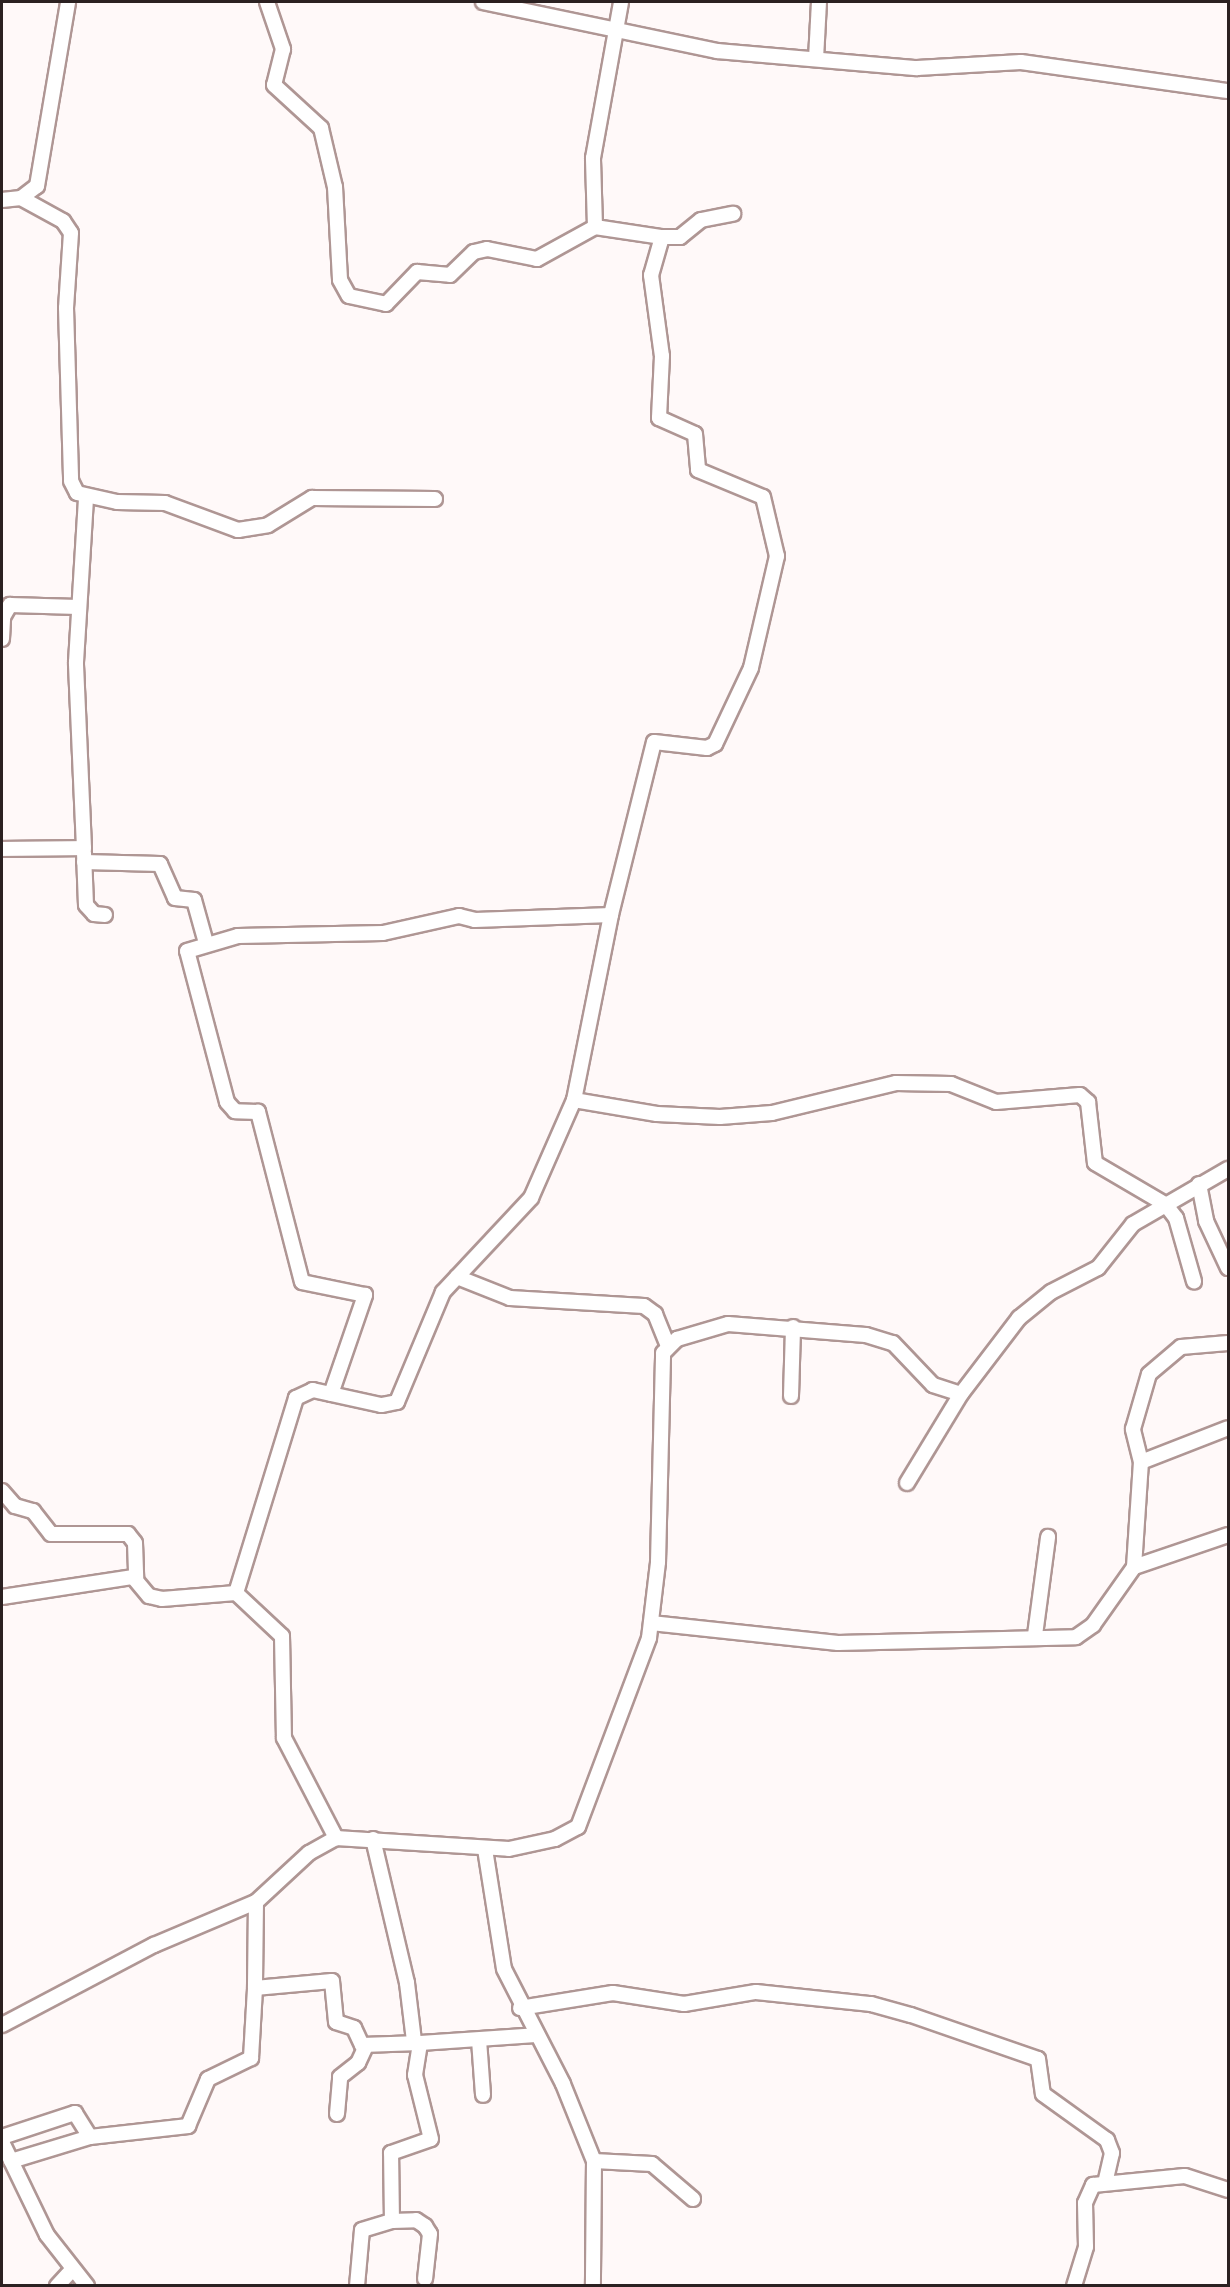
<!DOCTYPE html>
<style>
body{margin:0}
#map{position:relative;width:1230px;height:2287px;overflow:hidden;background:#fff9f9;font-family:"Varela Round",sans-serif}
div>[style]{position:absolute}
.roads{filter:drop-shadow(2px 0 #af9694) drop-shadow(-2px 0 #af9694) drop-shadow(0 2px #af9694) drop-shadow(0 -2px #af9694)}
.minor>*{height:14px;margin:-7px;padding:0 7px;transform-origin:7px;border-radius:7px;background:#fff}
span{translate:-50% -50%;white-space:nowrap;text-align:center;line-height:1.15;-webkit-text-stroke:4.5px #fff;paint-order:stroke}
.frame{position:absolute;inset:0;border:3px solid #2b2121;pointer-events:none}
</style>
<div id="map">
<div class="roads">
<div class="minor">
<div style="left:267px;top:2px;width:50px;rotate:71.2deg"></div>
<div style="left:283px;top:49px;width:37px;rotate:104deg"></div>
<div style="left:274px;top:85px;width:64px;rotate:42.5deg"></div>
<div style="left:321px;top:128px;width:61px;rotate:76.7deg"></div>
<div style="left:335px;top:187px;width:93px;rotate:86.9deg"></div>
<div style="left:340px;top:280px;width:18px;rotate:61deg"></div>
<div style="left:349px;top:296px;width:38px;rotate:12deg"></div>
<div style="left:386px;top:304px;width:45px;rotate:-45.9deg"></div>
<div style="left:417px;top:272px;width:33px;rotate:5deg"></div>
<div style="left:450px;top:275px;width:33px;rotate:-44deg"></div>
<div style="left:474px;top:252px;width:13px;rotate:-13deg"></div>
<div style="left:487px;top:249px;width:51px;rotate:11.3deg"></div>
<div style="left:537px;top:259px;width:66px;rotate:-28.9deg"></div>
<div style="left:595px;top:227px;width:68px;rotate:8.5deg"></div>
<div style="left:662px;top:237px;width:40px;rotate:106deg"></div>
<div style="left:651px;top:275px;width:82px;rotate:82.3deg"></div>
<div style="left:662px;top:356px;width:62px;rotate:92.8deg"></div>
<div style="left:659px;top:418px;width:39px;rotate:24deg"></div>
<div style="left:695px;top:434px;width:36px;rotate:85deg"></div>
<div style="left:698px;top:470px;width:70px;rotate:22.6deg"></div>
<div style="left:763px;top:497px;width:61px;rotate:76.7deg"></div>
<div style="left:777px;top:556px;width:115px;rotate:103.1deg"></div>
<div style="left:751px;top:668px;width:84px;rotate:115.3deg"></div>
<div style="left:715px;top:744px;width:9px;rotate:153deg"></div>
<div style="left:707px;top:748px;width:53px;rotate:-173.5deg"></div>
<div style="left:654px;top:742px;width:178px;rotate:104deg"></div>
<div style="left:611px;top:915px;width:189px;rotate:101.3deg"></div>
<div style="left:574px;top:1100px;width:107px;rotate:113.7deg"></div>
<div style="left:531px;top:1198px;width:129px;rotate:133.1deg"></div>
<div style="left:443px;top:1292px;width:119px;rotate:112.7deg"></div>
<div style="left:397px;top:1402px;width:16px;rotate:169deg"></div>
<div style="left:381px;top:1405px;width:70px;rotate:-167.6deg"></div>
<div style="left:313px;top:1390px;width:19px;rotate:155deg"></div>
<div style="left:296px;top:1398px;width:204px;rotate:107.1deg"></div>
<div style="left:236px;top:1593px;width:63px;rotate:43.1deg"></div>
<div style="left:282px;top:1636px;width:102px;rotate:88.9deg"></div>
<div style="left:284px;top:1738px;width:113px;rotate:62.5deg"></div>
<div style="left:483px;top:2px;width:239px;rotate:11.8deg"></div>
<div style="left:717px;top:51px;width:201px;rotate:4.9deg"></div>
<div style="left:917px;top:68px;width:104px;rotate:-3.3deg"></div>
<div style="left:1021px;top:62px;width:209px;rotate:8deg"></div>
<div style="left:816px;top:59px;width:57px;rotate:-87deg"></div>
<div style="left:21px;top:198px;width:48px;rotate:28.7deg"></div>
<div style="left:63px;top:221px;width:14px;rotate:56deg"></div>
<div style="left:71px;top:233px;width:75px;rotate:93.8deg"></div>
<div style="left:66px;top:308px;width:173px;rotate:88.3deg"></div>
<div style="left:71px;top:481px;width:13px;rotate:63deg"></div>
<div style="left:77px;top:493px;width:41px;rotate:12.7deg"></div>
<div style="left:117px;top:502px;width:48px;rotate:1.2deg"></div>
<div style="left:165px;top:503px;width:78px;rotate:20.3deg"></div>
<div style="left:238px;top:530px;width:30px;rotate:-9deg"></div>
<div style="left:268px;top:525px;width:52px;rotate:-31.5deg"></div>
<div style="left:312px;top:498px;width:123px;rotate:0.5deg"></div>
<div style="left:2px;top:200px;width:19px;rotate:-6deg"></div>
<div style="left:21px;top:198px;width:20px;rotate:-37deg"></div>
<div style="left:37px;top:186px;width:187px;rotate:-80.4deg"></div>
<div style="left:595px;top:227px;width:69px;rotate:-91.7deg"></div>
<div style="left:593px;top:158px;width:158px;rotate:-79.8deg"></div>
<div style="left:662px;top:237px;width:18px"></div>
<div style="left:680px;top:237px;width:27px;rotate:-39deg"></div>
<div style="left:701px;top:220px;width:33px;rotate:-11deg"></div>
<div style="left:2px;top:639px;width:22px;rotate:-87deg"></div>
<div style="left:3px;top:617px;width:14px;rotate:-60deg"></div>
<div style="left:10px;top:605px;width:68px;rotate:1.7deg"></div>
<div style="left:2px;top:849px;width:82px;rotate:-0.7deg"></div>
<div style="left:84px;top:848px;width:186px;rotate:-92.5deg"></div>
<div style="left:76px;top:662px;width:165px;rotate:-86.5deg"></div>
<div style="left:84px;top:853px;width:52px;rotate:87.8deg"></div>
<div style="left:86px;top:905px;width:12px;rotate:48deg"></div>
<div style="left:94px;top:914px;width:11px;rotate:5deg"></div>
<div style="left:84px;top:862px;width:76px;rotate:1.5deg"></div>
<div style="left:160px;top:864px;width:37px;rotate:66deg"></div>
<div style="left:175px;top:898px;width:19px;rotate:6deg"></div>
<div style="left:194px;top:900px;width:45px;rotate:74.4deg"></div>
<div style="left:574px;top:1100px;width:84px;rotate:9.6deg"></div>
<div style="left:657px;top:1114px;width:63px;rotate:2.7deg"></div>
<div style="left:720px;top:1117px;width:52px;rotate:-4.4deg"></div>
<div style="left:772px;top:1113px;width:128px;rotate:-13.6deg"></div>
<div style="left:896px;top:1083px;width:55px;rotate:1deg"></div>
<div style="left:951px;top:1084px;width:48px;rotate:21.8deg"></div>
<div style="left:996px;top:1102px;width:84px;rotate:-4.8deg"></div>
<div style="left:1080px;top:1095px;width:11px;rotate:41deg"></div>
<div style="left:1088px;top:1102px;width:61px;rotate:83.5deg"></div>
<div style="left:1095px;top:1163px;width:81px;rotate:30.4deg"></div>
<div style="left:1165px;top:1204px;width:18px;rotate:52deg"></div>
<div style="left:1176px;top:1218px;width:66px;rotate:74.1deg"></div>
<div style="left:1199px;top:1184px;width:38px;rotate:79deg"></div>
<div style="left:1206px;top:1221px;width:52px;rotate:64.9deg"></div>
<div style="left:457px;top:1277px;width:57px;rotate:21.6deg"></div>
<div style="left:510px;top:1298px;width:134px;rotate:3.4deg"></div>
<div style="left:644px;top:1306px;width:14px;rotate:36deg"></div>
<div style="left:655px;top:1314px;width:35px;rotate:68deg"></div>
<div style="left:331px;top:1394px;width:105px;rotate:-71deg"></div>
<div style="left:365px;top:1295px;width:64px;rotate:-168.3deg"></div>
<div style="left:302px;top:1282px;width:176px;rotate:-104.5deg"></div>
<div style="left:258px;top:1112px;width:23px;rotate:-178deg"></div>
<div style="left:235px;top:1111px;width:12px;rotate:-132deg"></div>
<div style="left:227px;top:1102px;width:156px;rotate:-104.8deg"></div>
<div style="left:187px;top:951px;width:53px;rotate:-16.4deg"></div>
<div style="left:238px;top:936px;width:145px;rotate:-1.2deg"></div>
<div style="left:383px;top:933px;width:78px;rotate:-12.6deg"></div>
<div style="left:459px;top:916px;width:16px;rotate:14deg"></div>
<div style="left:475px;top:920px;width:136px;rotate:-2.1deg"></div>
<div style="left:791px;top:1396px;width:69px;rotate:-88.3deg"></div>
<div style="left:1141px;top:1462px;width:34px;rotate:-104deg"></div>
<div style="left:1133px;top:1429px;width:57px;rotate:-73.8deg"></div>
<div style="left:1149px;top:1374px;width:42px;rotate:-40.2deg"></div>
<div style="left:1181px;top:1347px;width:47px;rotate:-4.9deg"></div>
<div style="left:907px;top:1483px;width:104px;rotate:-58.8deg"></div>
<div style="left:2px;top:1491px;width:20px;rotate:49deg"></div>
<div style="left:15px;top:1506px;width:19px;rotate:16deg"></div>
<div style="left:33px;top:1511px;width:29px;rotate:52deg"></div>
<div style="left:51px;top:1534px;width:77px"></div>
<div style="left:128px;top:1534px;width:11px;rotate:52deg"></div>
<div style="left:135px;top:1543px;width:35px;rotate:88deg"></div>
<div style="left:1134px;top:1567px;width:105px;rotate:-86.2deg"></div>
<div style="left:1141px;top:1462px;width:93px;rotate:-21.3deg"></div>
<div style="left:2px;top:1597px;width:133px;rotate:-8.7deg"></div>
<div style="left:133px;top:1577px;width:25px;rotate:50deg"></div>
<div style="left:149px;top:1596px;width:13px;rotate:13deg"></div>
<div style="left:162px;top:1599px;width:74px;rotate:-4.6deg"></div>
<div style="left:651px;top:1623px;width:188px;rotate:6.1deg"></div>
<div style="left:838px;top:1643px;width:238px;rotate:-1.4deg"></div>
<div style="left:1076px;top:1637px;width:21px;rotate:-35deg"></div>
<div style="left:1093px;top:1625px;width:71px;rotate:-54.7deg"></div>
<div style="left:1134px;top:1567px;width:99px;rotate:-18.8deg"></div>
<div style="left:1035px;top:1635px;width:99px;rotate:-82.4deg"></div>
<div style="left:373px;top:1839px;width:148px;rotate:76.7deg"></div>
<div style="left:407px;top:1983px;width:58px;rotate:83.1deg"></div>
<div style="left:485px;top:1849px;width:121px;rotate:81deg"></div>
<div style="left:504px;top:1969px;width:129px;rotate:62.8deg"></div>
<div style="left:563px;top:2084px;width:83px;rotate:68.1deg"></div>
<div style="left:594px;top:2161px;width:125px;rotate:90.5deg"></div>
<div style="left:256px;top:1902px;width:86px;rotate:90.7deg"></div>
<div style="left:255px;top:1988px;width:77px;rotate:-5.2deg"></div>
<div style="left:332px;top:1981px;width:41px;rotate:84.4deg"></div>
<div style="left:336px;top:2022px;width:19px;rotate:18deg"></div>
<div style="left:354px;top:2028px;width:19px;rotate:65deg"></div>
<div style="left:362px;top:2045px;width:58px;rotate:-2deg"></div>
<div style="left:520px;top:2008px;width:94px;rotate:-9.2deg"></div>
<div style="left:613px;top:1993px;width:72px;rotate:8.8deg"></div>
<div style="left:684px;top:2004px;width:73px;rotate:-9.5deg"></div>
<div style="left:756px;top:1992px;width:116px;rotate:6deg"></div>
<div style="left:871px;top:2004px;width:41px;rotate:15.4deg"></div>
<div style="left:911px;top:2015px;width:134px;rotate:19.1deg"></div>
<div style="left:1038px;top:2059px;width:35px;rotate:82deg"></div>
<div style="left:1043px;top:2094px;width:79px;rotate:35.7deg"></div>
<div style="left:1107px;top:2140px;width:14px;rotate:69deg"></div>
<div style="left:1112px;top:2153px;width:31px;rotate:103deg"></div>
<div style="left:2px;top:2025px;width:172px;rotate:-27.8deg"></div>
<div style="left:154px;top:1945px;width:111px;rotate:-22.9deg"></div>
<div style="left:256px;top:1902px;width:72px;rotate:-42.8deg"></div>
<div style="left:309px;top:1853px;width:31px;rotate:-29deg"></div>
<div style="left:336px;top:1838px;width:173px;rotate:3.6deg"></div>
<div style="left:509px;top:1849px;width:47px;rotate:-12.3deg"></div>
<div style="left:555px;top:1839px;width:26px;rotate:-28deg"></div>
<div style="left:578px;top:1827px;width:202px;rotate:-69.4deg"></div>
<div style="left:649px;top:1638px;width:77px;rotate:-83.2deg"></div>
<div style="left:658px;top:1562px;width:209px;rotate:-88.6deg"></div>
<div style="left:663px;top:1353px;width:20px;rotate:-45deg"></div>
<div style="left:677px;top:1339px;width:53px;rotate:-16.4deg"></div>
<div style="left:728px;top:1324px;width:138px;rotate:4.6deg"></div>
<div style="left:866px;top:1335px;width:28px;rotate:17deg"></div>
<div style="left:893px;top:1343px;width:58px;rotate:46.4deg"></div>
<div style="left:933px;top:1385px;width:29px;rotate:18deg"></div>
<div style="left:961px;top:1394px;width:96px;rotate:-52.7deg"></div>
<div style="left:1019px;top:1318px;width:41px;rotate:-39.1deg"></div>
<div style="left:1051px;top:1292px;width:53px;rotate:-27.1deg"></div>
<div style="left:1098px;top:1268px;width:56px;rotate:-51.5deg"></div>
<div style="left:1133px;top:1224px;width:110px;rotate:-30.1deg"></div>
<div style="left:479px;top:2040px;width:55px;rotate:85.8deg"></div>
<div style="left:337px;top:2114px;width:37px;rotate:-85deg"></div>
<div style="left:340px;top:2077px;width:23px;rotate:-38deg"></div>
<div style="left:358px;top:2063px;width:19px;rotate:-65deg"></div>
<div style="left:2px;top:2137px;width:77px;rotate:-18.2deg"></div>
<div style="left:75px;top:2113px;width:28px;rotate:58deg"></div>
<div style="left:2px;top:2142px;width:103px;rotate:64.2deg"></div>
<div style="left:47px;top:2235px;width:65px;rotate:51.9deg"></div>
<div style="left:11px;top:2161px;width:83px;rotate:-16.9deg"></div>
<div style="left:90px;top:2137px;width:99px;rotate:-6.4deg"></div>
<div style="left:188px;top:2126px;width:51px;rotate:-66.9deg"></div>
<div style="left:208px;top:2079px;width:48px;rotate:-26deg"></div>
<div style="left:251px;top:2058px;width:70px;rotate:-86.7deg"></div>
<div style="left:594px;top:2161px;width:58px;rotate:3deg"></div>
<div style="left:652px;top:2164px;width:54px;rotate:40.5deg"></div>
<div style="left:392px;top:2221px;width:24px;rotate:-2deg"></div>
<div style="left:416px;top:2220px;width:11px;rotate:34deg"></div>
<div style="left:425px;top:2226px;width:9px;rotate:58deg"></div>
<div style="left:430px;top:2234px;width:45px;rotate:96.3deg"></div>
<div style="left:57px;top:2286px;width:21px;rotate:-47deg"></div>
<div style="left:357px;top:2286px;width:56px;rotate:-84.9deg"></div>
<div style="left:362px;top:2230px;width:31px;rotate:-17deg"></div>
<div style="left:392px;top:2221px;width:68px;rotate:-90.8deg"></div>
<div style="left:391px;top:2153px;width:42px;rotate:-19.3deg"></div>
<div style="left:431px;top:2139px;width:66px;rotate:-104deg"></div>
<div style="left:415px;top:2075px;width:32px;rotate:-81deg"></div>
<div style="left:420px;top:2043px;width:116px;rotate:-3.9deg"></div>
<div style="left:1074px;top:2286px;width:41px;rotate:-72.9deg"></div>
<div style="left:1086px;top:2247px;width:44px;rotate:-91.3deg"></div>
<div style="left:1085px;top:2203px;width:20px;rotate:-66deg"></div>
<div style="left:1093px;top:2185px;width:92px;rotate:-5.6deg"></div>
<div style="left:1185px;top:2176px;width:45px;rotate:18deg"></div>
</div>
</div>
<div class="frame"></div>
</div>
